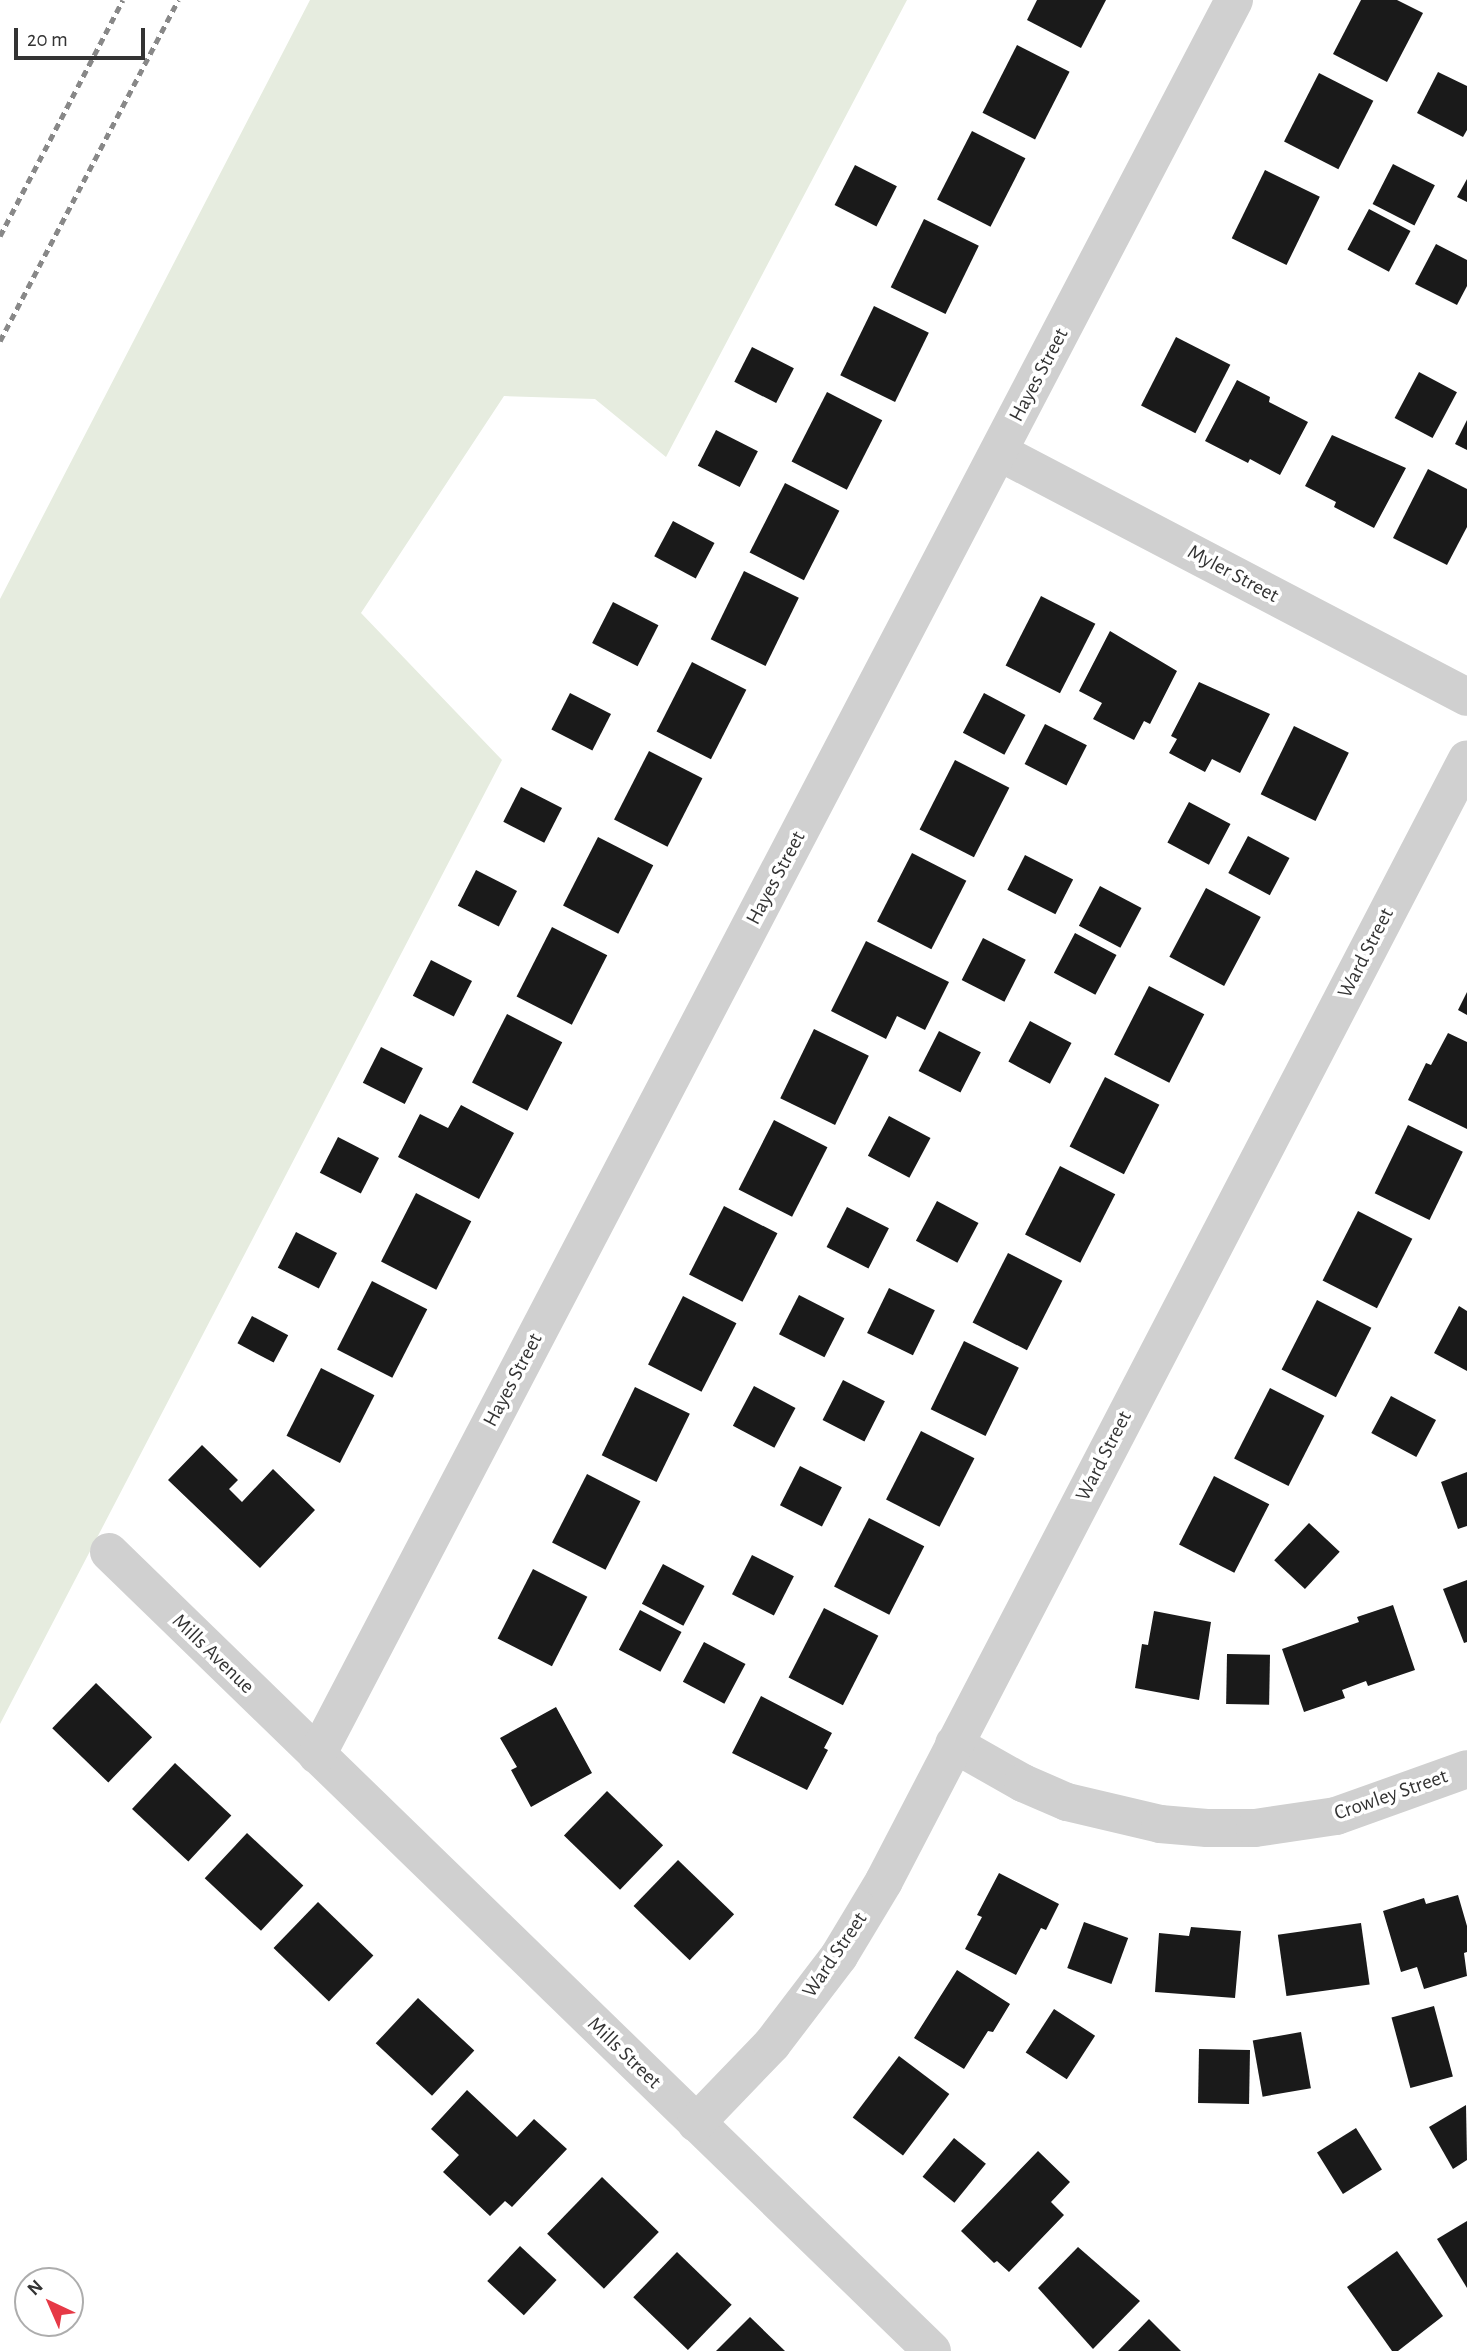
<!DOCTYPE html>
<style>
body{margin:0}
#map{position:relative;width:1467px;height:2351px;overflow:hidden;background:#fff;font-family:"Alegreya Sans",sans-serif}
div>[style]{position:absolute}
.green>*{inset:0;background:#e6ecdf}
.building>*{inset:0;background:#1a1a1a;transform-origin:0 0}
.street>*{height:38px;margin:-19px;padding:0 19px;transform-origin:19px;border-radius:19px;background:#d0d0d0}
.rail>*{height:5px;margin-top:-2.5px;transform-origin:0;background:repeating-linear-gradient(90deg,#888 0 7px,transparent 0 12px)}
span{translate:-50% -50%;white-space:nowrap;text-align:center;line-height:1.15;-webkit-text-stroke:7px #fff;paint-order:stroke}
.street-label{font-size:21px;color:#333}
.north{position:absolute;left:14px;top:2267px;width:70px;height:70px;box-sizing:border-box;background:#fff;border:2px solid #adadad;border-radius:50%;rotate:316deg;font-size:19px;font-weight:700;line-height:28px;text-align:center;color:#333}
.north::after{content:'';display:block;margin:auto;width:24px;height:32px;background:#e63946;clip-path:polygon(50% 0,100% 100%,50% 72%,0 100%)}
.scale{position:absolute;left:14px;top:28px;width:131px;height:32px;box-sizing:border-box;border:4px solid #333;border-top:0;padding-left:9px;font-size:21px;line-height:24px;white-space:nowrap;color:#333;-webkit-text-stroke:5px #fff;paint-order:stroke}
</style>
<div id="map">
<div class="green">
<div style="clip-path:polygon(310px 0,907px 0,666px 457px,595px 399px,504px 396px,361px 613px,502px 760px,0 1724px,0 599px)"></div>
</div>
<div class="building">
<div style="clip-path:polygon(1037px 0,1106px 0,1081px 48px,1027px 20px)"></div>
<div style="clip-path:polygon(1361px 0,1397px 0,1423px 13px,1387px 82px,1333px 54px)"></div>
<div style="left:1017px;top:45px;width:59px;height:76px;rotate:27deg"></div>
<div style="clip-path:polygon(1438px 72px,1467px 86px,1467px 130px,1463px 137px,1417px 113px)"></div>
<div style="left:1319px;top:73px;width:61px;height:77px;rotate:27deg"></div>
<div style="left:972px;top:131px;width:60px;height:77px;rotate:27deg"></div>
<div style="left:1393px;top:164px;width:47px;height:45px;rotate:27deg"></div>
<div style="left:855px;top:165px;width:47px;height:45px;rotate:27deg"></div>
<div style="left:1265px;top:170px;width:61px;height:76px;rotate:26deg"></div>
<div style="clip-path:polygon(1467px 179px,1467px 202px,1457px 197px)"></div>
<div style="left:1369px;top:209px;width:47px;height:46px;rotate:28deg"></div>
<div style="left:924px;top:219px;width:61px;height:76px;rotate:26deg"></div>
<div style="clip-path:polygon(1436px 244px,1467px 260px,1467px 286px,1457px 305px,1415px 284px)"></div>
<div style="left:874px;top:306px;width:61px;height:77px;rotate:26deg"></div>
<div style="left:1176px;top:337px;width:61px;height:77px;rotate:27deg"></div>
<div style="left:752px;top:347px;width:47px;height:39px;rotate:27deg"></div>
<div style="left:1419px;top:372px;width:43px;height:52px;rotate:28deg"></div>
<div style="clip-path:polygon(1237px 380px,1270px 397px,1269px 402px,1308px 422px,1280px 475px,1250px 459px,1248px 463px,1205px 441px)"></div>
<div style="left:827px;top:392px;width:62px;height:78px;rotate:27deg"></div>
<div style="clip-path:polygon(1467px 420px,1467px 450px,1455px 444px)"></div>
<div style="left:716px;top:430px;width:47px;height:40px;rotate:27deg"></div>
<div style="clip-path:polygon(1332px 435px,1406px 468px,1374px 528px,1334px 507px,1336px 502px,1305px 486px)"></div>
<div style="clip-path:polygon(1428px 469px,1467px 489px,1467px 527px,1447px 565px,1393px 538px)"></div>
<div style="left:785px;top:483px;width:61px;height:78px;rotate:27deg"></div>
<div style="left:673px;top:521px;width:47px;height:40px;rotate:28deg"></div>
<div style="left:744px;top:571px;width:61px;height:76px;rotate:26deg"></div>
<div style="left:1041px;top:596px;width:61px;height:78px;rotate:27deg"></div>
<div style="left:613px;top:602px;width:51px;height:46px;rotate:27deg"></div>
<div style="clip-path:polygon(1110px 631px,1177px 671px,1150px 724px,1144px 721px,1134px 740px,1093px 719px,1102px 703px,1079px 691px)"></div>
<div style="left:692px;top:662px;width:61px;height:78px;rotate:27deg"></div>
<div style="clip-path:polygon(1199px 682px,1270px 714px,1240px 773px,1212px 759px,1205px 772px,1169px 753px,1177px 739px,1171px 736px)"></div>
<div style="left:570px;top:693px;width:46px;height:41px;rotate:27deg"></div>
<div style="left:984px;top:693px;width:47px;height:45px;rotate:28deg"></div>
<div style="left:1045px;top:724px;width:47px;height:45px;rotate:27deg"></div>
<div style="left:1294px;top:726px;width:61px;height:76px;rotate:26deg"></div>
<div style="left:649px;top:751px;width:60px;height:77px;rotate:27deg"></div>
<div style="left:955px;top:760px;width:61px;height:78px;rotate:27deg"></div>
<div style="left:521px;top:787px;width:46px;height:39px;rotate:27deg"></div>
<div style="left:1189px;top:802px;width:47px;height:46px;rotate:28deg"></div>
<div style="left:1248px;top:836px;width:47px;height:42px;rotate:28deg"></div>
<div style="left:598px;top:837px;width:62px;height:77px;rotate:27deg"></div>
<div style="left:912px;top:853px;width:61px;height:77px;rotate:27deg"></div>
<div style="left:1025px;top:855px;width:54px;height:39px;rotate:27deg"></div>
<div style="left:476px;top:870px;width:46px;height:40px;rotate:27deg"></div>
<div style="left:1100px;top:886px;width:47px;height:45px;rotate:28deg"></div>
<div style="left:1206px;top:888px;width:62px;height:78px;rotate:28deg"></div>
<div style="left:552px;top:927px;width:62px;height:78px;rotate:27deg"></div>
<div style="left:1075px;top:933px;width:47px;height:45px;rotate:28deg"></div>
<div style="left:983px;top:938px;width:48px;height:47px;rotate:27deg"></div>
<div style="clip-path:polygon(866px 941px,949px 982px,925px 1030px,897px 1016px,886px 1039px,831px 1011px)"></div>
<div style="left:431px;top:960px;width:46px;height:40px;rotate:27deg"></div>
<div style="left:1149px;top:986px;width:62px;height:77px;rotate:27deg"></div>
<div style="clip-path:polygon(1467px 992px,1467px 1015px,1458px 1010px)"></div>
<div style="left:507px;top:1014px;width:62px;height:77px;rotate:27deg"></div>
<div style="left:1030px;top:1021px;width:47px;height:46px;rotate:28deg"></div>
<div style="left:814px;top:1029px;width:61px;height:77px;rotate:26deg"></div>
<div style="left:939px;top:1031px;width:47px;height:45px;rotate:27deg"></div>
<div style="clip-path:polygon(1448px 1033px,1467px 1042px,1467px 1129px,1408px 1100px,1426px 1063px,1431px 1065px)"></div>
<div style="left:381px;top:1047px;width:47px;height:40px;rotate:27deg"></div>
<div style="left:1105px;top:1077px;width:61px;height:78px;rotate:27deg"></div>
<div style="clip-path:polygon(461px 1105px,514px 1133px,479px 1199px,398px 1157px,420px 1114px,448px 1128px)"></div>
<div style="left:889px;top:1116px;width:47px;height:45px;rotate:28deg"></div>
<div style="left:774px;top:1120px;width:60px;height:78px;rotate:27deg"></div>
<div style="left:1408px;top:1125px;width:61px;height:76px;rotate:26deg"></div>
<div style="left:338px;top:1137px;width:46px;height:40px;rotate:27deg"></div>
<div style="left:1060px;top:1166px;width:62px;height:77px;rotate:27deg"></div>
<div style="left:416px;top:1193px;width:62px;height:77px;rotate:27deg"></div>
<div style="left:937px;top:1201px;width:47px;height:45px;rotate:28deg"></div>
<div style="left:724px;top:1206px;width:60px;height:77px;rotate:27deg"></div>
<div style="left:847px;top:1207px;width:47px;height:45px;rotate:27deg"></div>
<div style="left:1358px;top:1211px;width:61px;height:78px;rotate:27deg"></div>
<div style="left:296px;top:1232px;width:46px;height:40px;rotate:27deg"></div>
<div style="left:1008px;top:1253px;width:61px;height:78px;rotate:27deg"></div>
<div style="left:372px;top:1281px;width:62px;height:77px;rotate:27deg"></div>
<div style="left:889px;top:1288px;width:51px;height:50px;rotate:26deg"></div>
<div style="left:799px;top:1295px;width:51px;height:44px;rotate:27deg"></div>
<div style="left:683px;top:1296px;width:60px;height:77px;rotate:27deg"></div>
<div style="left:1317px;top:1300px;width:61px;height:78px;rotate:27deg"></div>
<div style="clip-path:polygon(1459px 1306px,1467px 1311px,1467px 1371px,1434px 1353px)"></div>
<div style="left:252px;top:1316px;width:41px;height:31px;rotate:28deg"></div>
<div style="left:964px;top:1341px;width:61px;height:76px;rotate:26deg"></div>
<div style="left:321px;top:1368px;width:60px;height:76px;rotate:27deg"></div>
<div style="left:843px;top:1380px;width:47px;height:45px;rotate:27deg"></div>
<div style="left:754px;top:1386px;width:47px;height:45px;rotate:28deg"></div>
<div style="left:635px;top:1387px;width:61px;height:76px;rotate:26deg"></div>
<div style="left:1270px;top:1388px;width:61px;height:79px;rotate:27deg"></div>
<div style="left:1391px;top:1396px;width:51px;height:42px;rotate:28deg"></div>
<div style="left:921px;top:1431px;width:60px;height:77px;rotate:27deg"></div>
<div style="clip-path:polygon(202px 1445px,238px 1480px,229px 1489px,242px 1502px,273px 1469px,315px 1510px,260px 1568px,168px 1480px)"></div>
<div style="left:800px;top:1466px;width:47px;height:44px;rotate:27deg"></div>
<div style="clip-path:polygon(1467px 1472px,1467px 1526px,1458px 1529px,1441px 1482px)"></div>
<div style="left:587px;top:1474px;width:60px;height:77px;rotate:27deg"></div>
<div style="left:1214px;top:1476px;width:62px;height:77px;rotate:27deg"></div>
<div style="left:869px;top:1518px;width:62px;height:77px;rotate:27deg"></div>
<div style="left:1309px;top:1523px;width:42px;height:51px;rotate:43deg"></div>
<div style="left:752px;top:1555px;width:47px;height:44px;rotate:27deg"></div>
<div style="left:663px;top:1564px;width:47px;height:45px;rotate:28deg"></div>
<div style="left:533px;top:1569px;width:61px;height:78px;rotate:27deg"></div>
<div style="clip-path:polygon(1467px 1580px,1467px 1642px,1464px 1643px,1443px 1589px)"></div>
<div style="clip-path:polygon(1393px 1605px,1415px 1670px,1368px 1686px,1366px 1681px,1342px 1690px,1345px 1698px,1304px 1712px,1282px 1649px,1359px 1622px,1357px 1617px)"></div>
<div style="left:824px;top:1608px;width:61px;height:78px;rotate:27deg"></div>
<div style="left:640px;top:1610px;width:47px;height:45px;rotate:28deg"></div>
<div style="clip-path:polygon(1154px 1611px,1211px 1622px,1199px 1700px,1135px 1688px,1142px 1644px,1148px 1645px)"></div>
<div style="left:704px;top:1642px;width:47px;height:45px;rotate:28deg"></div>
<div style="left:1227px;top:1654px;width:43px;height:50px;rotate:1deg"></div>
<div style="left:96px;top:1683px;width:78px;height:63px;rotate:44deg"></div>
<div style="clip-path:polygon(761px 1696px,832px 1733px,824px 1748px,828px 1750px,807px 1790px,732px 1753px)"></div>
<div style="clip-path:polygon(556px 1707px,592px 1773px,531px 1807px,511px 1770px,517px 1767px,500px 1738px)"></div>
<div style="left:175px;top:1763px;width:77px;height:63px;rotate:43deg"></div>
<div style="left:607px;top:1791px;width:78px;height:62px;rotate:44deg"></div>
<div style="left:247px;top:1833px;width:77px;height:62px;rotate:43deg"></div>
<div style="left:678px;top:1860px;width:78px;height:64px;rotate:44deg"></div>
<div style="clip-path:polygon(999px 1873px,1059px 1904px,1046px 1930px,1041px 1928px,1016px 1975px,965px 1949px,982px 1917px,977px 1915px)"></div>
<div style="clip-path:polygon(1458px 1895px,1467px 1926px,1467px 1952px,1464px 1953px,1467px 1976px,1424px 1989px,1417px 1967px,1401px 1972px,1383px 1911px,1424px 1898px,1426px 1904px)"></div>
<div style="left:318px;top:1902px;width:77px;height:64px;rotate:44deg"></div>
<div style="left:1084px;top:1922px;width:47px;height:49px;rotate:20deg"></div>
<div style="left:1361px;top:1923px;width:62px;height:84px;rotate:82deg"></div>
<div style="clip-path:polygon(1191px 1927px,1241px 1931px,1235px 1998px,1155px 1992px,1159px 1933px,1189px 1936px)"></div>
<div style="clip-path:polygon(957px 1970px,1010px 2004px,993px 2032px,988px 2031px,964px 2069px,914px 2038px)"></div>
<div style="left:418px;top:1998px;width:77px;height:62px;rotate:43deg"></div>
<div style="left:1434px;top:2006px;width:73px;height:44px;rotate:75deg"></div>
<div style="left:1054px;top:2009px;width:49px;height:52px;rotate:33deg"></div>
<div style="left:1301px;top:2032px;width:57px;height:49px;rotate:80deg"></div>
<div style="left:1199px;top:2049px;width:51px;height:54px;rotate:1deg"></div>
<div style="left:899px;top:2056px;width:63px;height:77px;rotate:37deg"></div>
<div style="clip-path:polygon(467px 2090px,517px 2137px,534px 2119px,567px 2149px,512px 2207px,505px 2201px,490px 2216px,443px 2172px,459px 2155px,431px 2129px)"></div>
<div style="clip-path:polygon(1466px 2105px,1467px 2160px,1453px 2169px,1429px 2127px)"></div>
<div style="left:1356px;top:2128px;width:49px;height:46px;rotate:58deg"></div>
<div style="left:954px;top:2138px;width:41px;height:50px;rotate:39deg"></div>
<div style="clip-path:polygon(1038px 2151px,1070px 2182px,1051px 2202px,1064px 2215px,1009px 2272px,997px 2261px,994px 2263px,961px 2231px)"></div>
<div style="left:602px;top:2177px;width:79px;height:79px;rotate:44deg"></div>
<div style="clip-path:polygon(1467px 2221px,1467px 2288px,1437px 2239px)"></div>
<div style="left:520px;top:2246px;width:50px;height:48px;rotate:43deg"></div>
<div style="clip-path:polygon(1078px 2247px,1140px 2301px,1093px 2349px,1038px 2288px)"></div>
<div style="clip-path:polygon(1397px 2251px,1443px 2316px,1398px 2351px,1392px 2351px,1347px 2287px)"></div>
<div style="left:677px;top:2252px;width:76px;height:63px;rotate:44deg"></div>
<div style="clip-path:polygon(750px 2317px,785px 2351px,716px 2351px)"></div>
<div style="clip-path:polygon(1149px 2319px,1181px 2351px,1118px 2351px)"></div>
</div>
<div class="street">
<div style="left:999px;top:452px;width:528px;rotate:27.63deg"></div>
<div style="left:109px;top:1552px;width:1147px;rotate:44.15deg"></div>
<div style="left:954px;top:1744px;width:79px;rotate:29.5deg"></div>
<div style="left:1023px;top:1783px;width:48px;rotate:23.4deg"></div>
<div style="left:1067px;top:1802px;width:96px;rotate:13.3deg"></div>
<div style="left:1160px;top:1824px;width:47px;rotate:4.9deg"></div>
<div style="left:1207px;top:1828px;width:48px"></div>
<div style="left:1255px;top:1828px;width:82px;rotate:-8.4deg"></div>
<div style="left:1336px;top:1816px;width:139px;rotate:-19.7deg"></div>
<div style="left:317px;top:1755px;width:1980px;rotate:-62.41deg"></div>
<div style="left:696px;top:2123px;width:110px;rotate:-46.1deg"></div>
<div style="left:772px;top:2044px;width:111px;rotate:-52.7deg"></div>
<div style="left:839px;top:1956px;width:87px;rotate:-59deg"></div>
<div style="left:884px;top:1881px;width:1264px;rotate:-62.54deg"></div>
</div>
<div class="rail">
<div style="left:0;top:236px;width:266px;rotate:-62.5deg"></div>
<div style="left:0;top:341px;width:385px;rotate:-62.4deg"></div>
</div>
<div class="street-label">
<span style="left:1039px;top:375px;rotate:-62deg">Hayes Street</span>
<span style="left:1233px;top:574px;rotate:28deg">Myler Street</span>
<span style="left:776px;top:878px;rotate:-62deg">Hayes Street</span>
<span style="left:1366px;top:953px;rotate:-63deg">Ward Street</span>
<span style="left:513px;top:1380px;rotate:-62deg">Hayes Street</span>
<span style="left:1104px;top:1456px;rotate:-63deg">Ward Street</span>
<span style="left:213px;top:1654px;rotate:44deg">Mills Avenue</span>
<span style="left:1391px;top:1795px;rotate:-19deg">Crowley Street</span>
<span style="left:835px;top:1955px;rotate:-56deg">Ward Street</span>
<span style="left:624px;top:2053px;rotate:44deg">Mills Street</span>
</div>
<div class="north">N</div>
<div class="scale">20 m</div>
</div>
